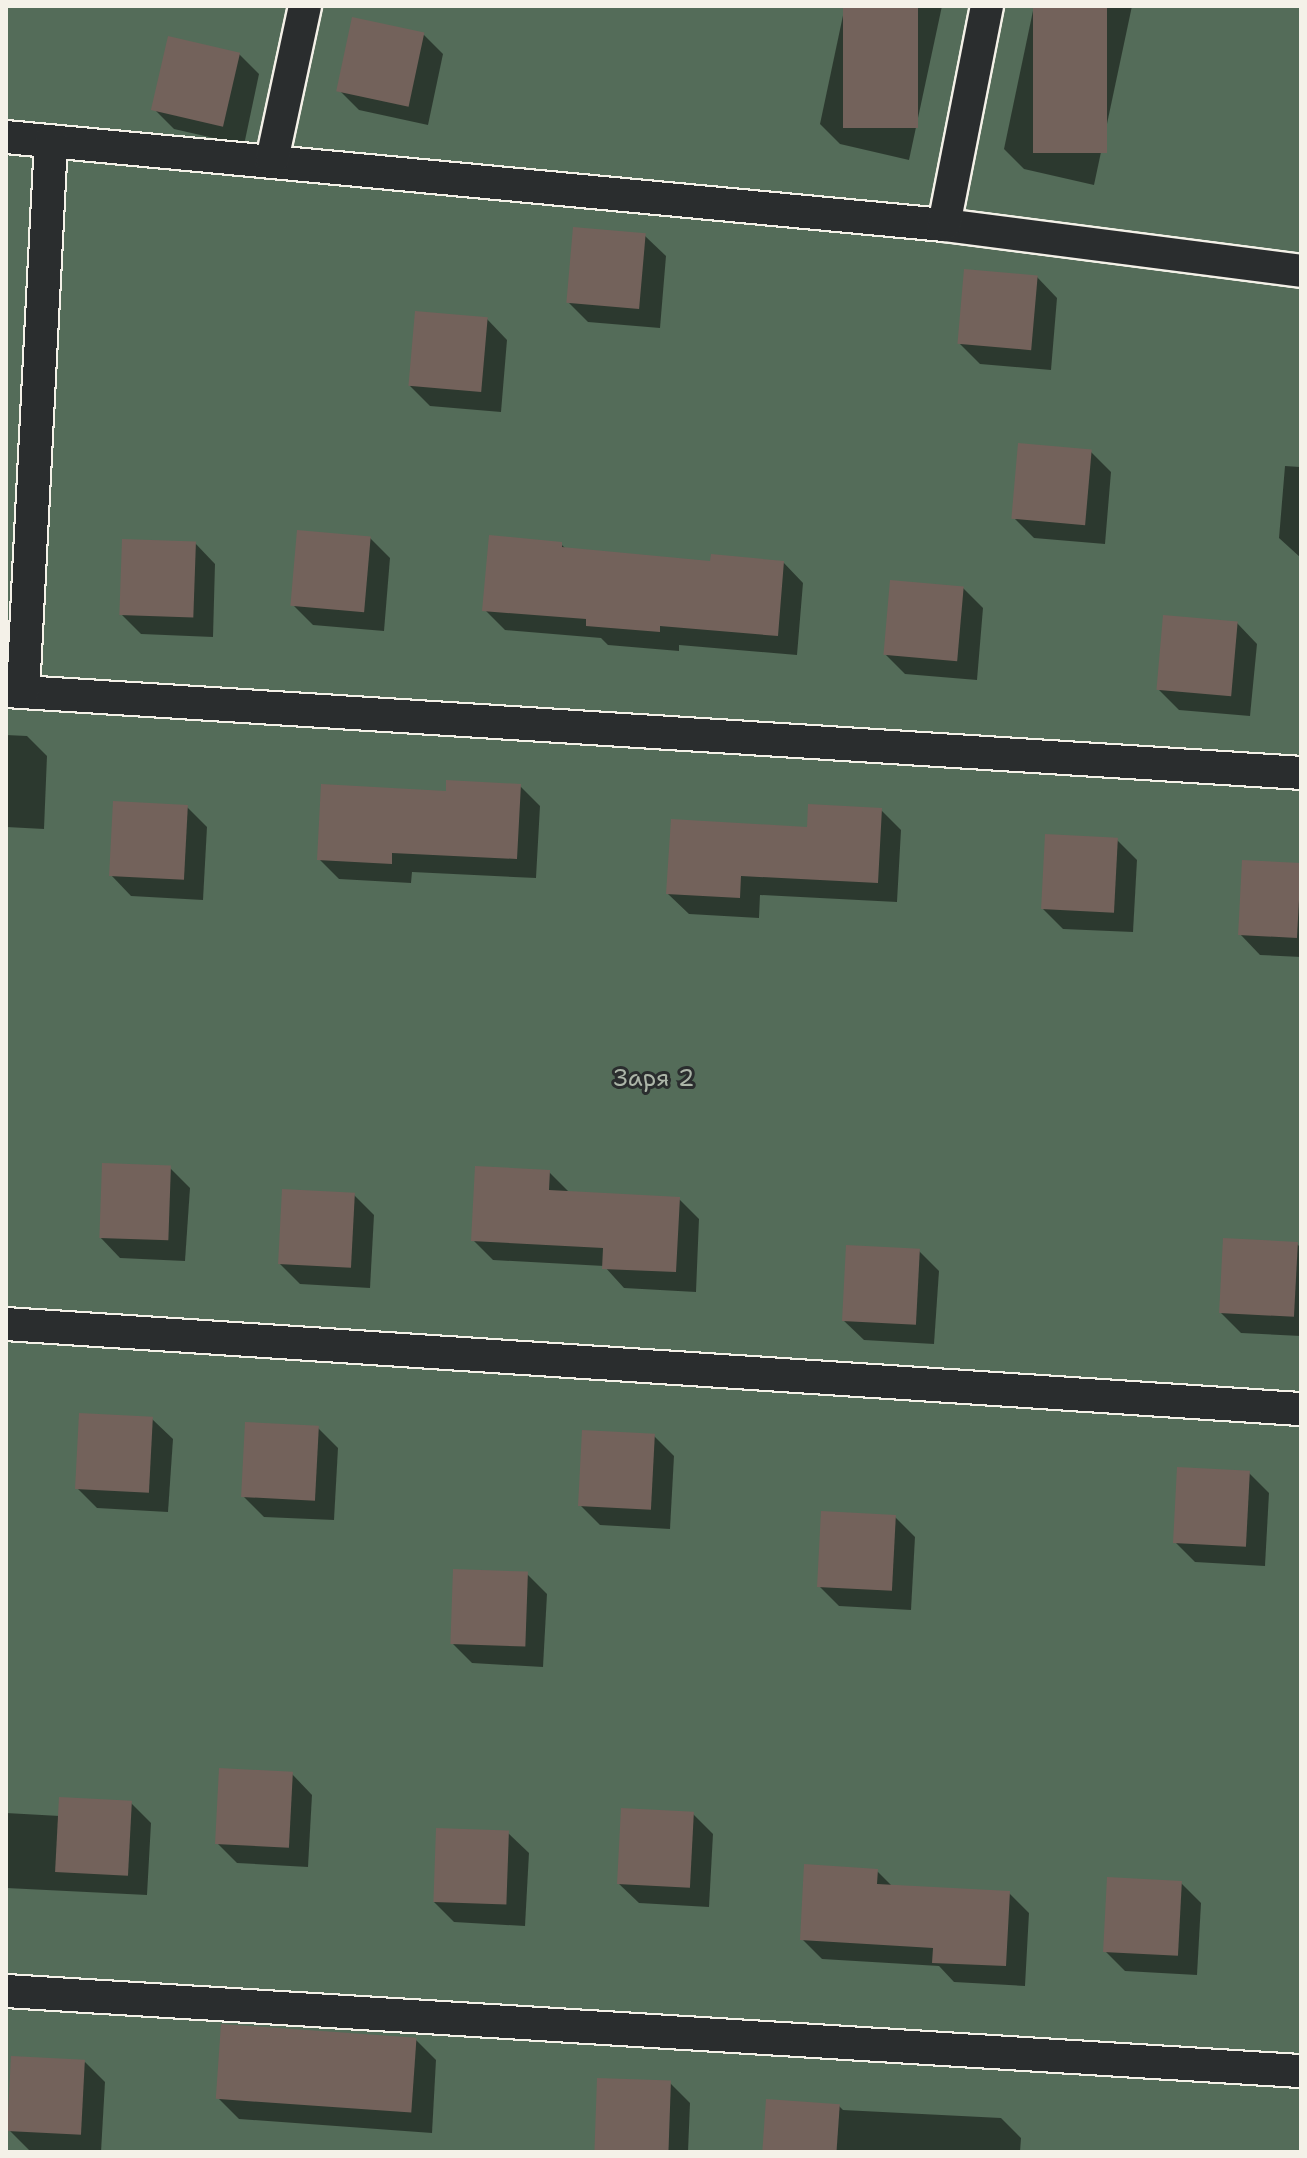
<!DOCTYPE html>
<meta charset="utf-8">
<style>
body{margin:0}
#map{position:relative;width:1307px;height:2158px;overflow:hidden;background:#393837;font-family:"Shantell Sans",sans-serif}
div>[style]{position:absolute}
.green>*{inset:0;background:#546c59;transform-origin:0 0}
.shadow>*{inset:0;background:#0007}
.building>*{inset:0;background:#73625b;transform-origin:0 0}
.roads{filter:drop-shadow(2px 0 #f4f1e8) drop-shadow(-2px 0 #f4f1e8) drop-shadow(0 2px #f4f1e8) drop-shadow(0 -2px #f4f1e8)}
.service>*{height:32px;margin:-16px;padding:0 16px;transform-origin:16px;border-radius:16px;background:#2a2d2e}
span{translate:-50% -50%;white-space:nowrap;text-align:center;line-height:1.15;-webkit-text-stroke:6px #2a2d2e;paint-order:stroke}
.park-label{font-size:24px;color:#acb5a8}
.frame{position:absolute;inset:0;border:8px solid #f4f1e8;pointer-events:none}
</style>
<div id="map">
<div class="green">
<div style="left:6px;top:6px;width:1295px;height:2146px"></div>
</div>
<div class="shadow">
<div style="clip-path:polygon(845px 6px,942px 6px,909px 160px,840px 144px,820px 124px)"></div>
<div style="clip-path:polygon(1034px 6px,1132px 6px,1094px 185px,1024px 169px,1004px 149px)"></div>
<div style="clip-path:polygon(423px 34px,443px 54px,428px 125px,359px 110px,339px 90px)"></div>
<div style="clip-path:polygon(239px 54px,259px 74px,244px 145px,174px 129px,154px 109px)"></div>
<div style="clip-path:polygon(645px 236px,666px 256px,660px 328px,588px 322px,568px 302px)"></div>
<div style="clip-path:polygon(1037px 277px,1057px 298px,1051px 370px,980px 364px,960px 344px)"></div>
<div style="clip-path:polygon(487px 319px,507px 340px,501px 412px,430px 406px,410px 386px)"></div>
<div style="clip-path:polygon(1091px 452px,1111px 472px,1105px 544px,1034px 538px,1014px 518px)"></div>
<div style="clip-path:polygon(1301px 453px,1301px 558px,1279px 538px,1285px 466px,1300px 467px)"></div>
<div style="clip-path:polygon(370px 538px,390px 558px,384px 631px,313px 625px,293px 605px)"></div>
<div style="clip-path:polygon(195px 543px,215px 564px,213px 637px,141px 634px,121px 614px)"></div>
<div style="clip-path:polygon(561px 544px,567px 550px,712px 563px,783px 562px,803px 583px,797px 655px,679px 645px,679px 651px,608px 645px,601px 638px,505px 630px,485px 610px)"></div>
<div style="clip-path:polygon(963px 588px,983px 608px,977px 680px,905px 674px,885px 654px)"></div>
<div style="clip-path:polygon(1237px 623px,1257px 644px,1250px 716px,1179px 710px,1159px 690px)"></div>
<div style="clip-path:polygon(6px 735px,27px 736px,47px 756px,44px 829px,6px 827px)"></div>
<div style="clip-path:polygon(520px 786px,540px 806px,536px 878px,412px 872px,411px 883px,339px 879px,319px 859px,448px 793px)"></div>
<div style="clip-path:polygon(187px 807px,207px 827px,203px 900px,131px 896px,111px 875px)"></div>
<div style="clip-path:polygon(881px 810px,901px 830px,897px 902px,760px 895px,759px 918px,689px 914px,668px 894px,809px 829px)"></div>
<div style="clip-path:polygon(1117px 840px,1137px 860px,1133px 932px,1063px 929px,1042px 908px)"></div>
<div style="clip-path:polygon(1301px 865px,1301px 957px,1260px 955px,1240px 934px)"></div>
<div style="clip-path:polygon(170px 1168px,190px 1188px,185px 1261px,120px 1258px,100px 1237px)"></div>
<div style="clip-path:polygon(549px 1172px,570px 1193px,679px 1199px,699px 1219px,696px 1292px,624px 1288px,604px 1266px,493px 1260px,473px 1240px)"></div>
<div style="clip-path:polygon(354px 1195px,374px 1215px,370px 1288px,300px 1284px,279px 1263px)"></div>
<div style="clip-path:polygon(1297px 1244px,1301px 1248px,1301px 1336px,1241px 1333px,1221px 1313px)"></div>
<div style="clip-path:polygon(919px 1251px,939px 1271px,934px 1344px,864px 1340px,843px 1320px)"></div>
<div style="clip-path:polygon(152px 1419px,173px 1439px,168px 1512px,97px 1508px,77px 1488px)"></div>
<div style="clip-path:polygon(318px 1428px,338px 1448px,334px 1520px,264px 1517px,244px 1497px)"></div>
<div style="clip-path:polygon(654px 1436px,674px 1456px,670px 1529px,600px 1525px,580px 1505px)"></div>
<div style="clip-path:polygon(1249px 1473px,1269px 1493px,1265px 1566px,1195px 1562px,1175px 1542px)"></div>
<div style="clip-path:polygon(895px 1517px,915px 1537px,911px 1610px,839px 1606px,819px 1586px)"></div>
<div style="clip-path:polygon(527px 1574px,547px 1594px,543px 1667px,472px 1663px,452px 1643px)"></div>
<div style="clip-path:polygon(292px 1774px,312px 1795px,308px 1867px,237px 1863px,217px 1843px)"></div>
<div style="clip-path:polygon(131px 1803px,151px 1823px,147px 1895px,6px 1888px,6px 1813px,60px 1816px)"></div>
<div style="clip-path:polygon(693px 1814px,713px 1834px,709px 1907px,639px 1903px,618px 1883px)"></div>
<div style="clip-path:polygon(508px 1833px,529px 1853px,525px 1926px,454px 1922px,434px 1902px)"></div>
<div style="clip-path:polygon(877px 1871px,893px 1887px,1009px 1893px,1029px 1913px,1025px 1986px,954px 1982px,939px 1966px,822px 1959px,802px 1939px)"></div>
<div style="clip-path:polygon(1181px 1883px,1201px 1903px,1197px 1975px,1125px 1971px,1105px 1951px)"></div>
<div style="clip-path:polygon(416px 2040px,436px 2060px,432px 2133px,239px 2119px,219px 2099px)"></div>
<div style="clip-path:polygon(85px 2062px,105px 2082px,101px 2152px,29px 2150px,9px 2130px)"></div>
<div style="clip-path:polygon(670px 2083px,690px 2103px,688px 2152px,594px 2152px)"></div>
<div style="clip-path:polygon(839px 2106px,843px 2110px,1001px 2118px,1021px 2138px,1020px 2152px,765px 2152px)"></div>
</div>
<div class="building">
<div style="left:843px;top:6px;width:75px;height:122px"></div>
<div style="left:1033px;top:6px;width:74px;height:147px"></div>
<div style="left:352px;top:17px;width:74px;height:76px;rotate:12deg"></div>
<div style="left:168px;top:36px;width:74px;height:76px;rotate:13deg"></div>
<div style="left:573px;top:227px;width:73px;height:76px;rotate:5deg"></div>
<div style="left:964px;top:269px;width:74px;height:75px;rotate:5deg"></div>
<div style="left:415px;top:311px;width:73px;height:75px;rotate:5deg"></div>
<div style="left:1018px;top:443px;width:74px;height:76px;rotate:5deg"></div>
<div style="left:297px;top:530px;width:74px;height:76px;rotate:5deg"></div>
<div style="clip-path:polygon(489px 535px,562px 542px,562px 547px,710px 561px,711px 554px,784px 561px,778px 636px,660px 626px,660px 632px,586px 626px,586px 619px,482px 611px)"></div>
<div style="left:122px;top:539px;width:74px;height:76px;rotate:2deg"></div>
<div style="left:890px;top:580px;width:74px;height:75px;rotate:5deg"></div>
<div style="left:1163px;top:615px;width:75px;height:75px;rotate:5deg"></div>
<div style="clip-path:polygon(446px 780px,521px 784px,517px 859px,392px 853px,392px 864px,317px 860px,321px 784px,446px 791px)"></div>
<div style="left:113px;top:801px;width:75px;height:75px;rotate:3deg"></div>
<div style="clip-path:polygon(808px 804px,882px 808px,878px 883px,741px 876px,740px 898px,666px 894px,671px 819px,807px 827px)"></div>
<div style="left:1045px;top:834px;width:73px;height:75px;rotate:3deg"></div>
<div style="left:1242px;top:860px;width:59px;height:75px;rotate:3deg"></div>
<div style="left:102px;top:1163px;width:69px;height:75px;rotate:2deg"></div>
<div style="clip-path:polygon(475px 1166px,550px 1170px,549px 1190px,680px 1197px,676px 1272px,602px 1269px,603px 1248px,471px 1241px)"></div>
<div style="left:282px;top:1189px;width:73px;height:75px;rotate:3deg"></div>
<div style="left:1223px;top:1238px;width:75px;height:75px;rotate:3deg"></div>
<div style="left:846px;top:1245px;width:74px;height:76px;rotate:3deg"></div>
<div style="left:79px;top:1413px;width:74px;height:76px;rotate:3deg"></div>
<div style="left:245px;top:1422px;width:74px;height:75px;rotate:3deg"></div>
<div style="left:582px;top:1430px;width:73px;height:76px;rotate:3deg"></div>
<div style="left:1177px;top:1467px;width:73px;height:76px;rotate:3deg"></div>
<div style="left:821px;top:1511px;width:75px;height:76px;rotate:3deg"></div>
<div style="left:453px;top:1569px;width:75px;height:75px;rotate:2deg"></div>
<div style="left:219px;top:1768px;width:74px;height:76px;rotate:3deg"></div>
<div style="left:59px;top:1797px;width:73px;height:75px;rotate:3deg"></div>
<div style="left:621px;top:1808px;width:73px;height:76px;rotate:3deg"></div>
<div style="left:436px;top:1828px;width:73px;height:74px;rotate:2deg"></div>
<div style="clip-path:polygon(804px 1864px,878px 1869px,877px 1884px,1010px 1891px,1006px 1966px,932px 1963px,933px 1948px,800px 1940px)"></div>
<div style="left:1107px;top:1877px;width:75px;height:75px;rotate:3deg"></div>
<div style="left:221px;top:2024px;width:196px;height:75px;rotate:4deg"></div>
<div style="left:11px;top:2056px;width:74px;height:75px;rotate:3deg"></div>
<div style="left:597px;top:2078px;width:74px;height:74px;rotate:2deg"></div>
<div style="left:766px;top:2099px;width:74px;height:53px;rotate:4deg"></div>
</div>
<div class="roads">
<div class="service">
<div style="left:6px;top:137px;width:942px;rotate:5.36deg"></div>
<div style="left:944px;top:225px;width:360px;rotate:7.3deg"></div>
<div style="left:272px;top:160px;width:157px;rotate:-77.9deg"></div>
<div style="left:944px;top:225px;width:223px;rotate:-78.9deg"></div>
<div style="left:6px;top:691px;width:1298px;rotate:3.62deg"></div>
<div style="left:23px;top:692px;width:551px;rotate:-87.09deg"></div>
<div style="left:6px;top:1324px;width:1298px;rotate:3.76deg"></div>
<div style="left:6px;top:1991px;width:1297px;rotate:3.54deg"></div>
</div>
</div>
<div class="park-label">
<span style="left:654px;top:1079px">Заря 2</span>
</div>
<div class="frame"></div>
</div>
